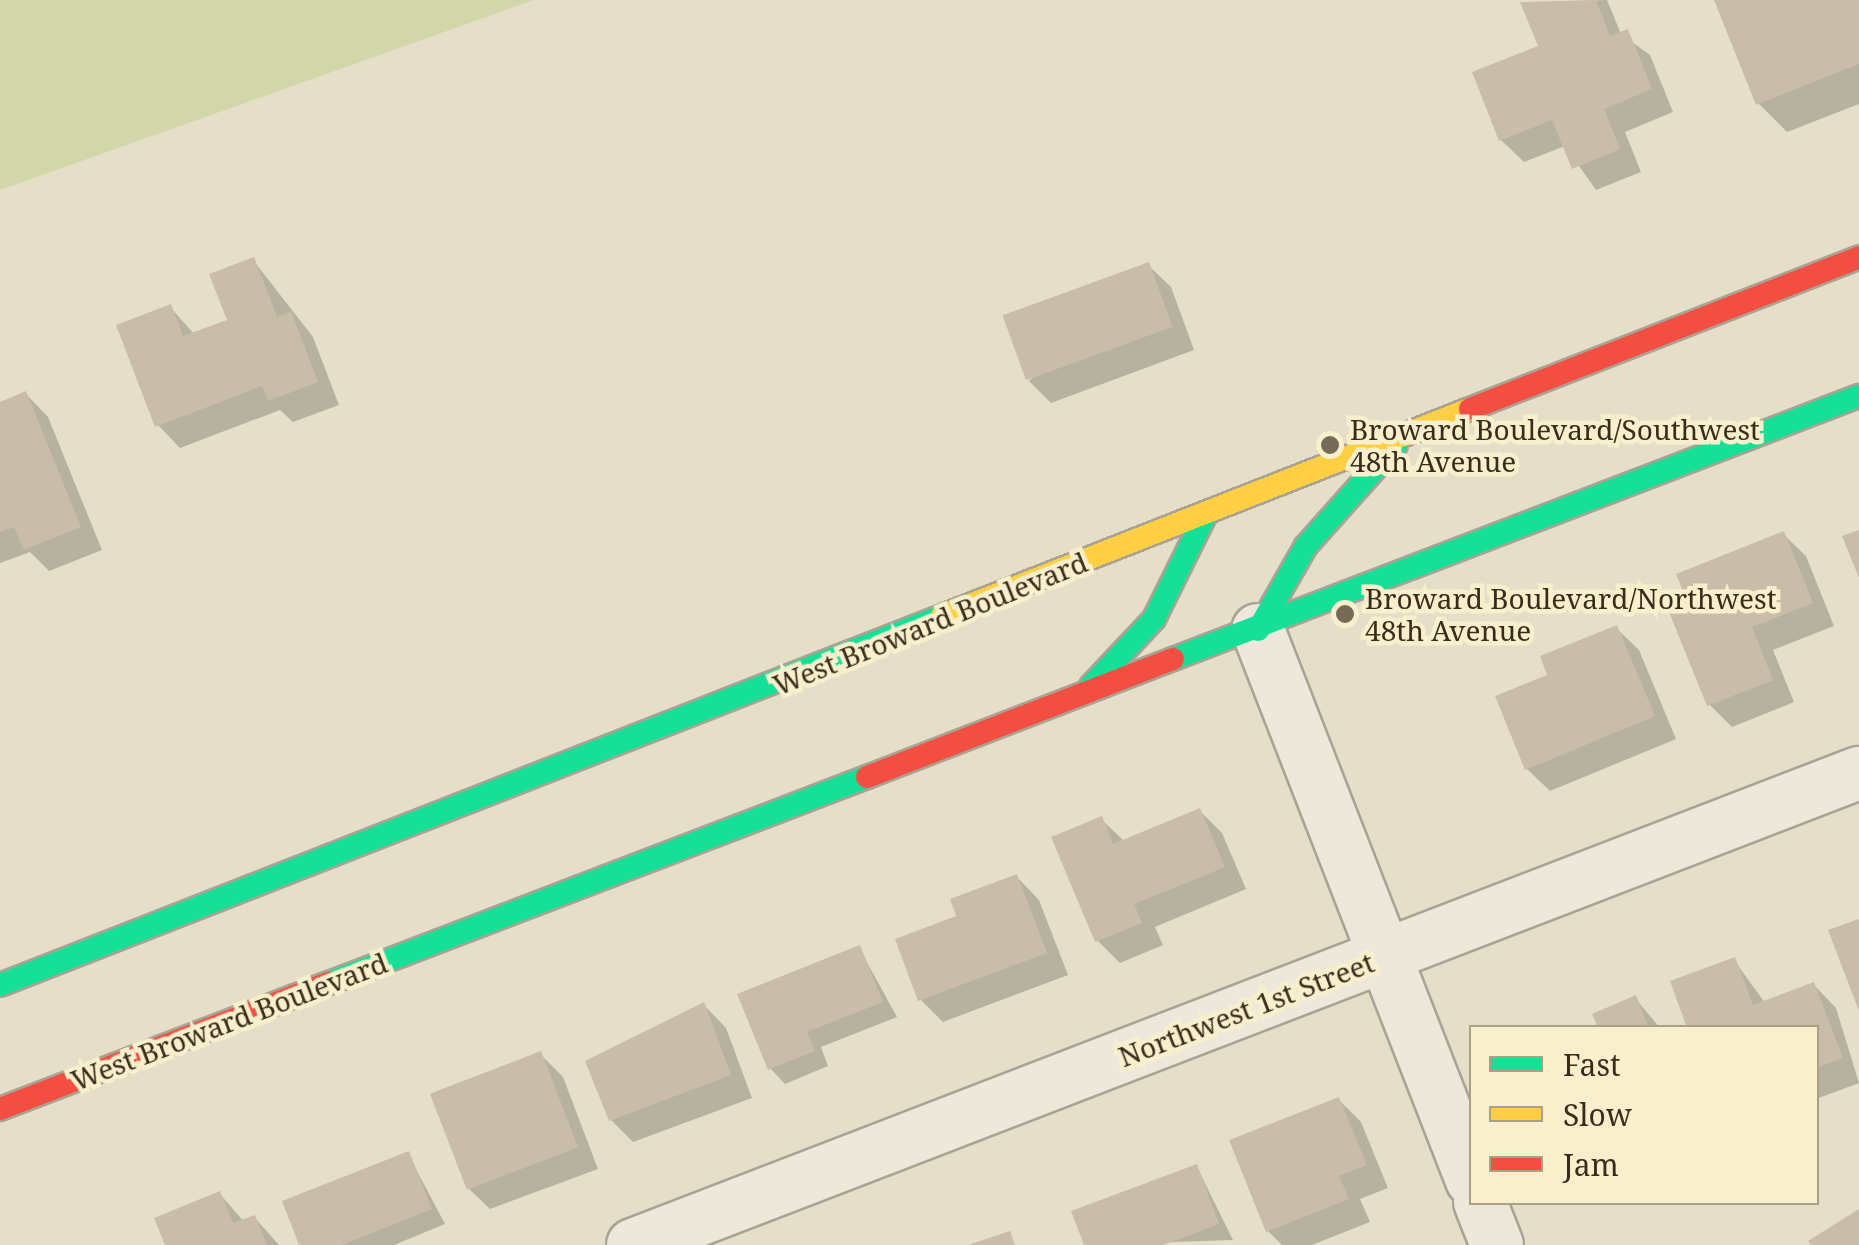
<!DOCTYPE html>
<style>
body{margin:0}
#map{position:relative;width:1859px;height:1245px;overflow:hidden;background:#e5dfc9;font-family:"Noto Serif",serif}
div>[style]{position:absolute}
.green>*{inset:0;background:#d2d7aa}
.shadow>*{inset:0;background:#0003}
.building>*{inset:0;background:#c9bdaa;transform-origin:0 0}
.roads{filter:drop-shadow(2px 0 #aaa393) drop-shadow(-2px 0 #aaa393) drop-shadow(0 2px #aaa393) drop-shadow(0 -2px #aaa393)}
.street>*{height:52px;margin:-26px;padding:0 26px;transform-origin:26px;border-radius:26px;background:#ede8db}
.fast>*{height:22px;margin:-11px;padding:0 11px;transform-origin:11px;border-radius:11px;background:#16e098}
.slow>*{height:22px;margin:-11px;padding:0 11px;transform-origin:11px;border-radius:11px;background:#ffcf43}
.jam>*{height:22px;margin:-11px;padding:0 11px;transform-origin:11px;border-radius:11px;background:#f24e42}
.dots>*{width:28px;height:28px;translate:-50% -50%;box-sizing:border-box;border:5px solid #f8efcd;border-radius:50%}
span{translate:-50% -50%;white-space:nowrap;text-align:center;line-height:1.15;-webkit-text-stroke:9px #f8efcd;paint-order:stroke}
.poi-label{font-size:28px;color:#382c1b}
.left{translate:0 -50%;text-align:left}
.street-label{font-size:28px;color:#382c1b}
.legend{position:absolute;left:1469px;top:1025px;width:350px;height:180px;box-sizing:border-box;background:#f8efcd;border:2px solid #aba186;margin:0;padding:12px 18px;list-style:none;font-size:30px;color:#382c1b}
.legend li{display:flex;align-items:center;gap:20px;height:50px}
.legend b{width:50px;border:2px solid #aba186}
</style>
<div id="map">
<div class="green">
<div style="clip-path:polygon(0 0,534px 0,0 190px)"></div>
</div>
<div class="shadow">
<div style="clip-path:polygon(1607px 0,1621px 34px,1650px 55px,1673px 112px,1625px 132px,1641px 172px,1596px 190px,1565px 146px,1524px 162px,1501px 140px,1541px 47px,1523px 3px)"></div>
<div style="clip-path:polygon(1717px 0,1859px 0,1859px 104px,1787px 132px,1759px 104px)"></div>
<div style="clip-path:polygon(253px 260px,313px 337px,339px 405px,293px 422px,280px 410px,180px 448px,158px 425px,170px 307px,195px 335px,230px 321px)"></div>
<div style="clip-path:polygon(1148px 265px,1171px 287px,1194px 350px,1051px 403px,1029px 381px)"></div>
<div style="clip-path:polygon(26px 394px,48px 417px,102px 550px,49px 571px,30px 552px,0 563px,0 404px)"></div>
<div style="clip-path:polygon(1783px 534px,1806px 556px,1834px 626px,1773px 650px,1794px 702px,1732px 727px,1709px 704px,1689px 601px)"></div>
<div style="clip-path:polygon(1616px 628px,1639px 650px,1676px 739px,1550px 791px,1527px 769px,1550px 676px)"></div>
<div style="clip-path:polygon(1200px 811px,1222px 833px,1246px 889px,1155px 927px,1163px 945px,1120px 963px,1097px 940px,1101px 819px,1125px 842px)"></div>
<div style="clip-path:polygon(1017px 877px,1039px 900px,1068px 975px,943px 1022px,920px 999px,960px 917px)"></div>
<div style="clip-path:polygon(859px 948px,897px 1017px,821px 1047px,828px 1066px,785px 1084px,770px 1068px)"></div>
<div style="clip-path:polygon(1734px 960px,1765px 1003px,1814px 985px,1836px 1008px,1859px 1083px,1816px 1099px,1816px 1028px,1690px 1028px)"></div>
<div style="clip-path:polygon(1635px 998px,1660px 1028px,1600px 1028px)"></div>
<div style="clip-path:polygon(704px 1005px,726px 1028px,752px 1098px,633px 1142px,611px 1120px)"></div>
<div style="clip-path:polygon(540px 1054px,563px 1077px,598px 1169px,490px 1209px,467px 1187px)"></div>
<div style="clip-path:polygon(1338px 1099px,1361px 1122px,1388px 1188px,1360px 1199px,1370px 1222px,1312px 1245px,1282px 1245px,1268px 1231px)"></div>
<div style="clip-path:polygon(408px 1154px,445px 1224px,394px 1245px,302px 1245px)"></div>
<div style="clip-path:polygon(1197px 1167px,1233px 1240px,1086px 1245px)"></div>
<div style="clip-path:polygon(220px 1194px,244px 1222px,255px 1218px,279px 1245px,168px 1245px)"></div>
</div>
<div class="building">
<div style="clip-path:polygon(1596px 0,1610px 36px,1628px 29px,1652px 89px,1604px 109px,1620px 149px,1572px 169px,1552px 120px,1499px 141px,1472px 72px,1538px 46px,1520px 2px)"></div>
<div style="clip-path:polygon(1714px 0,1859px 0,1859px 64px,1756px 105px)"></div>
<div style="clip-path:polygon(254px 257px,277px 317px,291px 311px,318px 382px,268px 401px,262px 386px,155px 427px,116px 325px,171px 304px,183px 336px,227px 320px,209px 274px)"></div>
<div style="left:1149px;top:262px;width:69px;height:156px;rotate:70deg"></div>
<div style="clip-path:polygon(26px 391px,81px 527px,24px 550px,14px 527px,0 532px,0 402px)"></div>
<div style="clip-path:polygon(1859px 530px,1859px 578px,1842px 536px)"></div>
<div style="clip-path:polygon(1784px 531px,1813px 603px,1752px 627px,1773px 680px,1707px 706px,1667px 607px,1686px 599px,1676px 574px)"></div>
<div style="clip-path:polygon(1617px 625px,1655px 716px,1525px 770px,1495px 696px,1547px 675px,1540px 656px)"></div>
<div style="clip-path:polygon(1200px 808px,1225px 867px,1134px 904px,1142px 923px,1095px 942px,1051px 837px,1102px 816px,1113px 844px)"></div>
<div style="clip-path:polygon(1017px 874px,1047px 953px,918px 1001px,895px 939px,956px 916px,950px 899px)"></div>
<div style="clip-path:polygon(1859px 919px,1859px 1011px,1828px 930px)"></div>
<div style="clip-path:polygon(860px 945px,883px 1002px,807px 1032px,815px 1051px,768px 1070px,737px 994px)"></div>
<div style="clip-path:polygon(1735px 957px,1753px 1005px,1814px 982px,1843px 1058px,1816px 1068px,1816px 1028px,1687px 1028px,1670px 981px)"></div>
<div style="clip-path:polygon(1636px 995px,1649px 1028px,1598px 1028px,1592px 1014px)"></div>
<div style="clip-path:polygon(704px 1002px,731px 1075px,609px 1121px,585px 1061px)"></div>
<div style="left:541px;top:1051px;width:103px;height:119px;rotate:69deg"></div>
<div style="clip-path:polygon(1339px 1097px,1367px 1165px,1339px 1176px,1349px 1199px,1266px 1232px,1229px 1140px)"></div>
<div style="clip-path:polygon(409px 1151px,432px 1209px,342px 1245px,299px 1245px,282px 1201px)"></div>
<div style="clip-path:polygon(1197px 1164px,1219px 1224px,1163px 1245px,1084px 1245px,1071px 1211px)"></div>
<div style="clip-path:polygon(220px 1191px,233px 1223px,255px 1215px,267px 1245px,165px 1245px,154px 1218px)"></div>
<div style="clip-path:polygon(1859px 1209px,1859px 1245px,1811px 1245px,1808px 1241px)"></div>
<div style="clip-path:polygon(1010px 1231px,1015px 1245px,971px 1245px,971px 1244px)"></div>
</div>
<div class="roads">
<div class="street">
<div style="left:1258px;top:630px;width:590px;rotate:68.74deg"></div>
<div style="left:1480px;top:1202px;width:46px;rotate:68.4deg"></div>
<div style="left:633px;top:1245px;width:1314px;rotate:-21.06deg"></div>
</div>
<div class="fast">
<div style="left:1258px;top:630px;width:97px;rotate:-60.3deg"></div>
<div style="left:1306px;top:546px;width:135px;rotate:-48.3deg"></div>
<div style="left:1173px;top:659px;width:735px;rotate:-20.98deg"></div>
<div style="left:1091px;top:686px;width:92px;rotate:-46.8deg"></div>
<div style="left:1154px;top:619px;width:117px;rotate:-63.7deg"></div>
<div style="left:329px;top:983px;width:576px;rotate:-20.95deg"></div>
<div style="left:0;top:985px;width:1012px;rotate:-21.39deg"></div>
</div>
<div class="slow">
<div style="left:942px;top:616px;width:567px;rotate:-21.41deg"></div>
</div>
<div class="jam">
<div style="left:1470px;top:409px;width:418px;rotate:-21.3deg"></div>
<div style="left:867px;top:777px;width:328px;rotate:-21.1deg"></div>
<div style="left:0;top:1109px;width:352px;rotate:-21deg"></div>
</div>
</div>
<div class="dots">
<div style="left:1330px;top:445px;background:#756b58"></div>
<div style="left:1345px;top:614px;background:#756b58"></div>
</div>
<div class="poi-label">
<span class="left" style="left:1350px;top:445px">Broward Boulevard/Southwest<br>48th Avenue</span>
<span class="left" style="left:1365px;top:614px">Broward Boulevard/Northwest<br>48th Avenue</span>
</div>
<div class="street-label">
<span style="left:930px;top:623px;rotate:-22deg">West Broward Boulevard</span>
<span style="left:1246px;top:1009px;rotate:-21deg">Northwest 1st Street</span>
<span style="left:229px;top:1021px;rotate:-21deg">West Broward Boulevard</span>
</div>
<ul class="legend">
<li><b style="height:12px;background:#16e098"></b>Fast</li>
<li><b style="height:12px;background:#ffcf43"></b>Slow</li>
<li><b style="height:12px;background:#f24e42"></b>Jam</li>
</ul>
</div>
